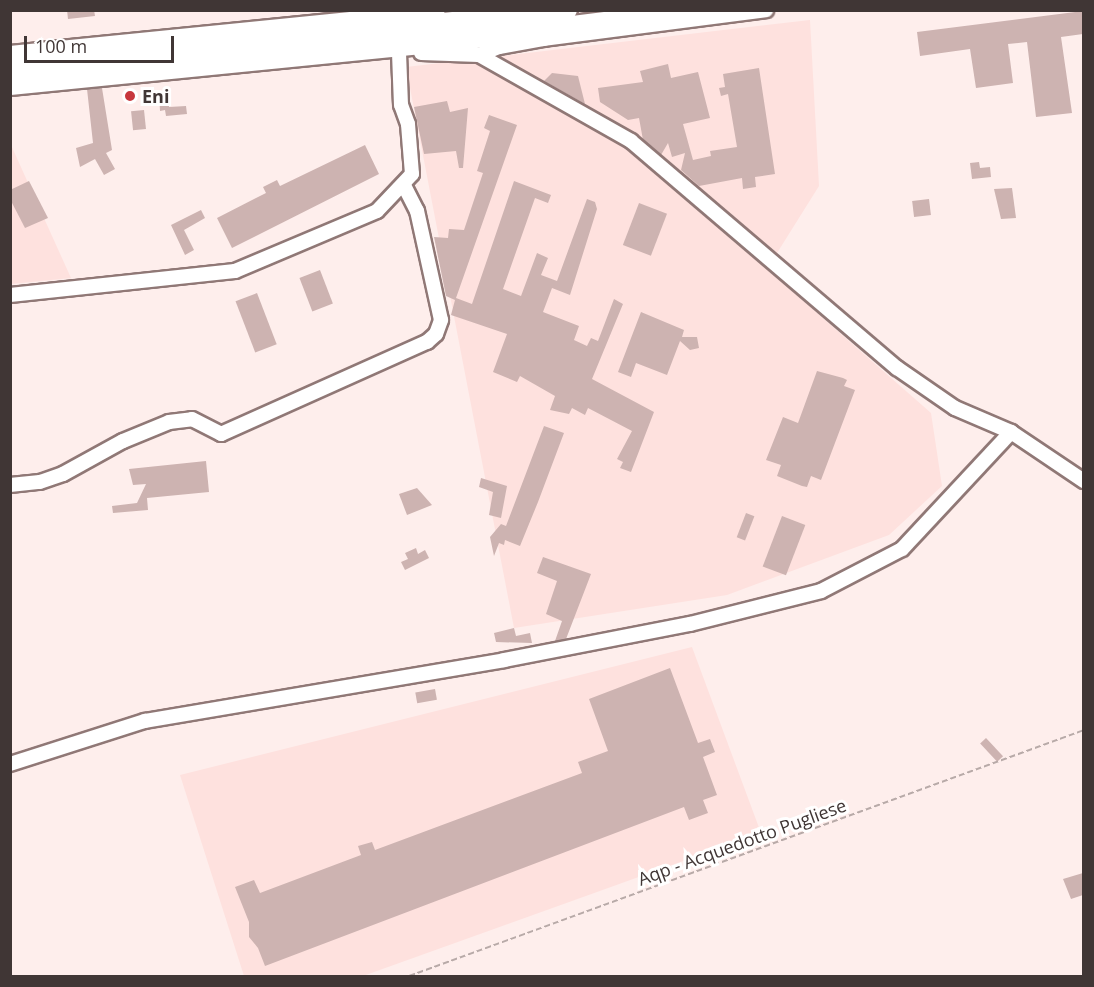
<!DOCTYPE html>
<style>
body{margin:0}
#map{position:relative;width:1094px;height:987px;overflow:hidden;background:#feeeec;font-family:"Open Sans",sans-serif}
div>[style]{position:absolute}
.built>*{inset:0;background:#fee1de}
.building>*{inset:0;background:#cdb3b1;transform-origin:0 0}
.path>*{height:1.5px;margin-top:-0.75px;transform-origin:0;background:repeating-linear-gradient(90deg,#b8aaa8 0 6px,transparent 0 9px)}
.roads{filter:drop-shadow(2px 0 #907876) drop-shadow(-2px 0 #907876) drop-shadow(0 2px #907876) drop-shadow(0 -2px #907876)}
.minor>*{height:14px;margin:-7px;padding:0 7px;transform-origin:7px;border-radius:7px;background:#fff}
.highway>*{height:20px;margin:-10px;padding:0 10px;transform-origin:10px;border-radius:10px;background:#fff}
.dots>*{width:16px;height:16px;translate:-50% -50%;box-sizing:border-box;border:3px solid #fff;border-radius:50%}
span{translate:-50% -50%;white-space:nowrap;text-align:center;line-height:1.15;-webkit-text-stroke:6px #fff;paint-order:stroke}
.poi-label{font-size:18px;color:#403635;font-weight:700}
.left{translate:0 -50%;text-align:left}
.street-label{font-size:18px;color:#403635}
.frame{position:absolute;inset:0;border:12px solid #403635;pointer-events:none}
.scale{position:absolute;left:24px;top:36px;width:150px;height:27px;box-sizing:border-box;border:3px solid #403635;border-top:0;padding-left:8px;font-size:18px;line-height:21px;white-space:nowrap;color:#403635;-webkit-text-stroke:4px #fff;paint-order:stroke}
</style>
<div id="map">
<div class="built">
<div style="clip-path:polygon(810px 20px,819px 186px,767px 269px,931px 413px,942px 486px,889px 535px,727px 595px,514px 628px,406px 67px)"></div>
<div style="clip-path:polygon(11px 145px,71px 278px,11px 284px)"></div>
<div style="clip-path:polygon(692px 647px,761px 833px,363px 976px,244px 976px,180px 775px)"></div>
</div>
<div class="building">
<div style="clip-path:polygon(67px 10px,94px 10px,95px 16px,68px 19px)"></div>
<div style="clip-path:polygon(1083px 11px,1083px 34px,1061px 37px,1072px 113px,1036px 117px,1027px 42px,1008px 44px,1013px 83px,976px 88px,970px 49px,920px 56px,917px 32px)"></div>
<div style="clip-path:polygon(668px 64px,671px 78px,698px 72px,710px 118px,683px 124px,693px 160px,711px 156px,710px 151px,737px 147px,728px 94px,721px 96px,719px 88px,725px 87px,723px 74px,759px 68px,775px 174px,755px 177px,756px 187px,743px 189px,742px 178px,699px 186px,681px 170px,685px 153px,672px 157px,668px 143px,661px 155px,643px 140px,639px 118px,628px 120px,600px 102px,598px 88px,643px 82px,640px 71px)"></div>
<div style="clip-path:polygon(552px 73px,578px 76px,585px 104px,544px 81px)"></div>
<div style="clip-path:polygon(102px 88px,112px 150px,106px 153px,115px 169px,104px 175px,95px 159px,80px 167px,76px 148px,93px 143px,87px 89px)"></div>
<div style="clip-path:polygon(159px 93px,168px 93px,169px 107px,186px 106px,187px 114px,166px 116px,165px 110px,160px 111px)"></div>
<div style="clip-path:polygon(447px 101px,450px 112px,468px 108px,463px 168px,459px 168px,456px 151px,424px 154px,414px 107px)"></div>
<div style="left:144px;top:110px;width:19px;height:13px;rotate:84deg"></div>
<div style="clip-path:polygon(489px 115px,517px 125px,456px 298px,472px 304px,514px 181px,551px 195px,548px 203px,535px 198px,503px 289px,521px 296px,537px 253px,548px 258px,541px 275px,557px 281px,587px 199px,595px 202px,597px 209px,570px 295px,552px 288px,543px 312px,579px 326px,574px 340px,587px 346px,591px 338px,598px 341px,614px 299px,623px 304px,592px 379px,654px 412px,631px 472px,620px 468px,623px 462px,617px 459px,632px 431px,588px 408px,585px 415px,572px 408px,569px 414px,550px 410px,555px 396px,520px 376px,517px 382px,493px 372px,507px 334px,451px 315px,455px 300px,446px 296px,434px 237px,448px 238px,449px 229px,464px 230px,483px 173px,477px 171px,490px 131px,484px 128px)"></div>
<div style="clip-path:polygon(365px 145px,379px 174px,232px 248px,217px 218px,266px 193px,263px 187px,277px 180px,280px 186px)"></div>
<div style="clip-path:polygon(979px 162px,980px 168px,990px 167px,991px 177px,972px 179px,970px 163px)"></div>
<div style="clip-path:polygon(29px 181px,48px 218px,25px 228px,10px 199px,10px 190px)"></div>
<div style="clip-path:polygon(1012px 188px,1016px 218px,1001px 219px,994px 189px)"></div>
<div style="left:929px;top:199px;width:16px;height:17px;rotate:83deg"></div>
<div style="left:639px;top:203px;width:30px;height:45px;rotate:21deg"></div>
<div style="clip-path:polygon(201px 210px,205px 218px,184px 230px,194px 250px,185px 255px,171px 225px)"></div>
<div style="left:320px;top:270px;width:36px;height:22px;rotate:69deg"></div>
<div style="left:257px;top:293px;width:55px;height:23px;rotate:69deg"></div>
<div style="clip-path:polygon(641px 312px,684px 330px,682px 337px,697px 337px,699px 348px,690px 350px,680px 341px,667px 375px,636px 363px,631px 377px,618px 372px)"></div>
<div style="clip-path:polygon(817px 371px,843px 378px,847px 380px,844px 386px,855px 390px,821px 480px,811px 476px,807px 487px,802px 486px,777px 476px,781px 465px,766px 460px,783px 417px,798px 423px)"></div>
<div style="clip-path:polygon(544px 426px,564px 433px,538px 502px,520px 546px,505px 540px,504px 545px,499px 543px,494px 556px,490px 537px,501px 524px,506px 526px)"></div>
<div style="clip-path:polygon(206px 461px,209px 492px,147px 498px,148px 510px,113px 513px,112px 506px,137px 503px,146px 484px,133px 485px,129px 469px)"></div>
<div style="clip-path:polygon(481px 478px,507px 486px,501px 518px,489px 515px,493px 492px,479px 487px)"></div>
<div style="clip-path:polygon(417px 488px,432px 505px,407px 515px,399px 494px)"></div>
<div style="left:746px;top:513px;width:9px;height:26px;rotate:21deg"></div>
<div style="left:782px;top:516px;width:25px;height:54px;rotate:21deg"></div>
<div style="clip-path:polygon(416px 548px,418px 554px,425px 550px,429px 558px,405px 570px,401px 562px,408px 559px,405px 553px)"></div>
<div style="clip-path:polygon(543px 557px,591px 574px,566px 639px,555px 641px,562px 621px,546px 614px,557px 581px,537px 573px)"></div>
<div style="clip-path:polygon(514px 628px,516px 636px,530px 633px,532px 643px,496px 642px,494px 633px)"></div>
<div style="clip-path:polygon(670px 668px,698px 743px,710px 739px,715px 752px,703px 757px,717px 795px,703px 800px,708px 813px,689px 820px,684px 807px,265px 966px,258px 948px,249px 937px,249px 922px,235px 887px,254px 880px,260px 893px,361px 855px,358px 846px,372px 842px,375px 850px,582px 773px,578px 762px,608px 751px,589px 699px)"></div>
<div style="left:435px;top:689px;width:11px;height:20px;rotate:80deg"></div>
<div style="left:986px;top:738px;width:25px;height:8px;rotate:47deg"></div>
<div style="clip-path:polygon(1083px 873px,1083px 895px,1071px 899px,1063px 879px)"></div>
</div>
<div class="path">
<div style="left:409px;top:976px;width:718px;rotate:-20.02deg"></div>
</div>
<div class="roads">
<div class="minor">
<div style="left:10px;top:53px;width:430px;rotate:-5.7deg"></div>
<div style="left:421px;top:53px;width:58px;rotate:2deg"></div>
<div style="left:479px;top:55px;width:175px;rotate:29.5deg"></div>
<div style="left:631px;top:141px;width:350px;rotate:40.5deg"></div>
<div style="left:897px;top:368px;width:70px;rotate:34.6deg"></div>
<div style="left:955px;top:408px;width:61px;rotate:23.2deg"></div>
<div style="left:1011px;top:432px;width:88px;rotate:33.9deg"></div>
<div style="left:479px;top:55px;width:22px;rotate:-22deg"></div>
<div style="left:499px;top:47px;width:46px;rotate:-10.1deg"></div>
<div style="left:544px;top:39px;width:224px;rotate:-7.4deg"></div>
<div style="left:10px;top:295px;width:226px;rotate:-6.1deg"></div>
<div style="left:235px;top:271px;width:154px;rotate:-22.9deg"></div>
<div style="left:377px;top:211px;width:51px;rotate:-46.6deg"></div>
<div style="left:412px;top:174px;width:50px;rotate:-94.6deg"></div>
<div style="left:408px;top:124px;width:20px;rotate:-110deg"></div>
<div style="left:401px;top:105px;width:52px;rotate:-92.2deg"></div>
<div style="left:10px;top:485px;width:30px;rotate:-6deg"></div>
<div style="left:40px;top:482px;width:24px;rotate:-19deg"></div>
<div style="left:63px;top:474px;width:68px;rotate:-28.8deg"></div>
<div style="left:123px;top:441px;width:50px;rotate:-22.4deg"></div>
<div style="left:169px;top:422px;width:23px;rotate:-7deg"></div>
<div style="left:192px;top:419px;width:33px;rotate:27deg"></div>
<div style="left:221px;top:434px;width:226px;rotate:-24.1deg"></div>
<div style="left:427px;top:342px;width:12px;rotate:-42deg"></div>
<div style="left:436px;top:334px;width:15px;rotate:-70deg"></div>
<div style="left:441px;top:320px;width:112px;rotate:-102.4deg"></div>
<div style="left:417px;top:211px;width:30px;rotate:-117deg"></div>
<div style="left:10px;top:764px;width:142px;rotate:-17.7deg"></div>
<div style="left:145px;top:721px;width:364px;rotate:-9.6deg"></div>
<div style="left:504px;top:660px;width:189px;rotate:-11deg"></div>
<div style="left:690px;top:624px;width:135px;rotate:-14.1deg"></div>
<div style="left:821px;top:591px;width:91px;rotate:-27.4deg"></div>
<div style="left:902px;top:549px;width:160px;rotate:-47deg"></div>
</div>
<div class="highway">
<div style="left:10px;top:69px;width:560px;rotate:-6.05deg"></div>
<div style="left:10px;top:85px;width:436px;rotate:-5.7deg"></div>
<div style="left:444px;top:42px;width:258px;rotate:-7.1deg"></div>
</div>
</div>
<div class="dots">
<div style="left:130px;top:96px;background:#c7373d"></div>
</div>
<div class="poi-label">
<span class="left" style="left:142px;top:96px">Eni</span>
</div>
<div class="street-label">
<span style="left:742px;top:842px;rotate:-20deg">Aqp - Acquedotto Pugliese</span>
</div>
<div class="frame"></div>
<div class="scale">100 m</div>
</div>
